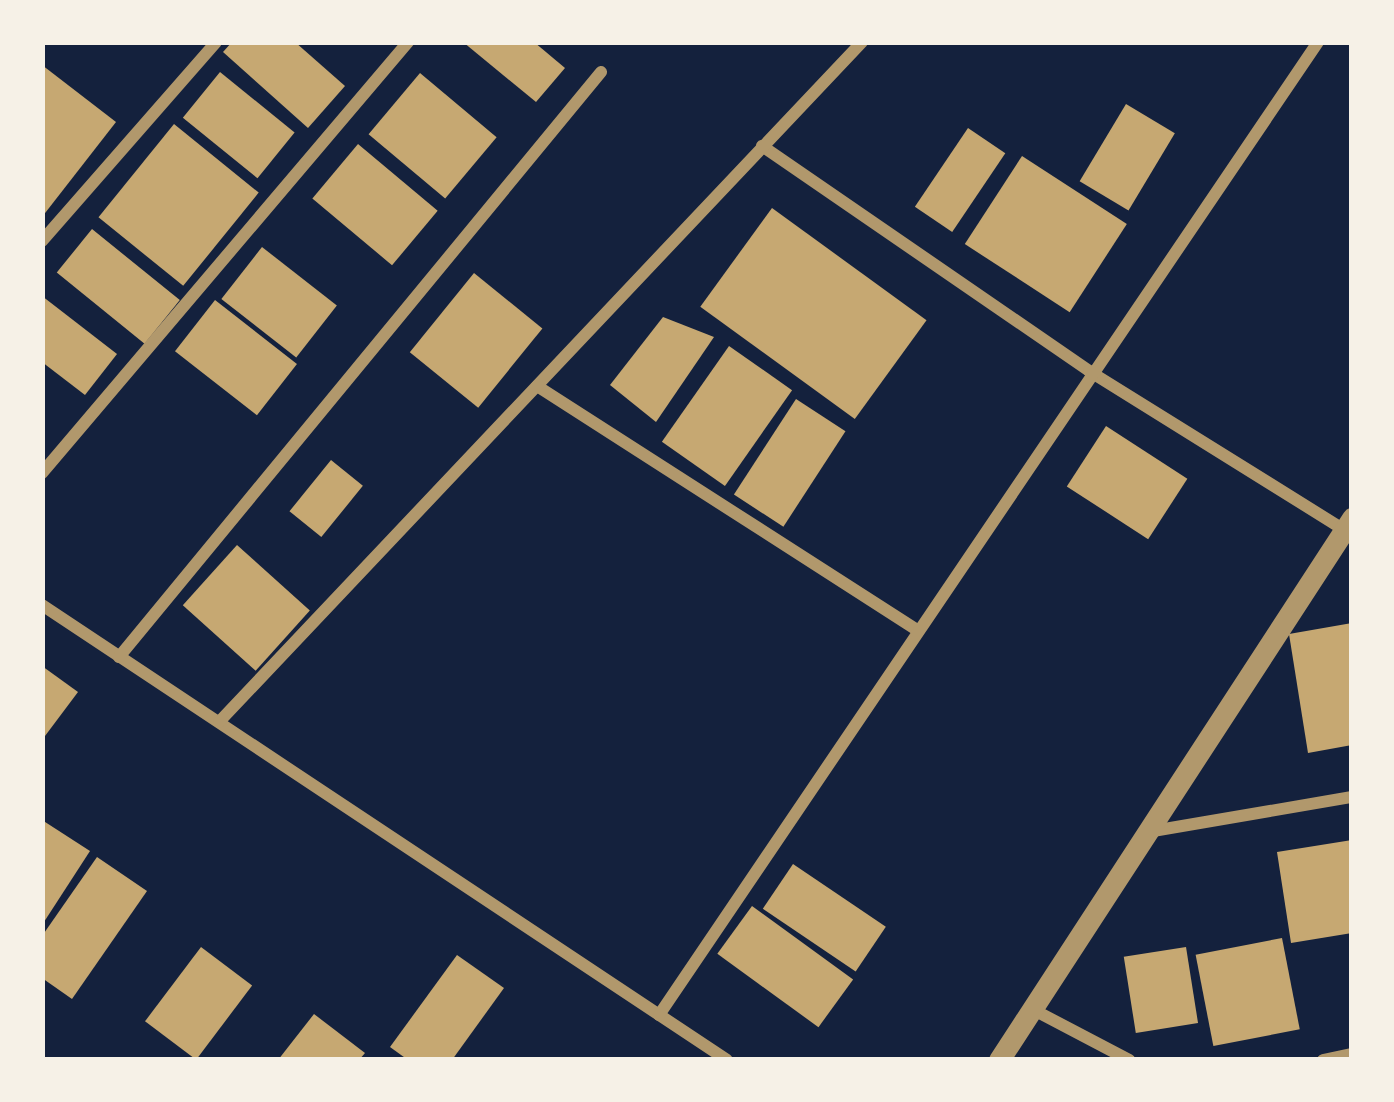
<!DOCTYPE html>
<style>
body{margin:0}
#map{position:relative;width:1394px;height:1102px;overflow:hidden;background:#14213d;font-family:"Roboto Condensed",sans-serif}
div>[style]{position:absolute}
.building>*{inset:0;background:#c6a872;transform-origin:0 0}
.minor>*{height:12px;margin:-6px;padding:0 6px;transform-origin:6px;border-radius:6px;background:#b1986c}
.tertiary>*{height:21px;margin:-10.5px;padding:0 10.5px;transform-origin:10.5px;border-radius:10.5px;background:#b1986c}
span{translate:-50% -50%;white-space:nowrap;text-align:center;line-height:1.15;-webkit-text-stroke:12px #f6f1e7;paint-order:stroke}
.frame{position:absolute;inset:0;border:45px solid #f6f1e7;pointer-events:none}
</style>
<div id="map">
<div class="building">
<div style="clip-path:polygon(232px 42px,295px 42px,345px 86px,308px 128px,223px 52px)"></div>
<div style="clip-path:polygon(463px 42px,534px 42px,565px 68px,536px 102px)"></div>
<div style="clip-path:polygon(42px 65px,116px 122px,42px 217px)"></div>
<div style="left:220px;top:72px;width:96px;height:59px;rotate:39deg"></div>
<div style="left:420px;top:73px;width:100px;height:80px;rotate:40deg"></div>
<div style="left:1126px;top:104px;width:57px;height:90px;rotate:31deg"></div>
<div style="left:174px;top:124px;width:109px;height:120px;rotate:39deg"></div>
<div style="left:968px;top:128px;width:45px;height:95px;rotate:34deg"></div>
<div style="left:358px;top:144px;width:104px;height:71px;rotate:40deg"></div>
<div style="left:1022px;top:156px;width:125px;height:105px;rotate:33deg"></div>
<div style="left:772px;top:208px;width:191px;height:122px;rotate:36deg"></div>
<div style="left:92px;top:229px;width:113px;height:56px;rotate:39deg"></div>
<div style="left:262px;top:247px;width:95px;height:66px;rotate:38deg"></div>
<div style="left:474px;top:273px;width:88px;height:102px;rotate:39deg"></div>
<div style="clip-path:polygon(42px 296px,117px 354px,85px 395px,42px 362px)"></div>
<div style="left:215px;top:300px;width:104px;height:65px;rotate:38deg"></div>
<div style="clip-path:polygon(663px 317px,714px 337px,656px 422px,610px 385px)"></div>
<div style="left:729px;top:346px;width:77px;height:117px;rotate:35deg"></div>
<div style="left:796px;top:399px;width:59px;height:114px;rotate:33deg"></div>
<div style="left:1106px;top:426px;width:97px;height:72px;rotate:33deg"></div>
<div style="left:331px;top:460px;width:41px;height:66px;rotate:39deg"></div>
<div style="left:237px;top:545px;width:98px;height:81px;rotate:42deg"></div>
<div style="clip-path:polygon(1352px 623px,1352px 745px,1308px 753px,1289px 634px)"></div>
<div style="clip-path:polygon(42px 666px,78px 692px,42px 740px)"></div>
<div style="clip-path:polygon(42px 820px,90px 851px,42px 925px)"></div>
<div style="clip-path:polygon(1352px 840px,1352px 933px,1291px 943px,1277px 852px)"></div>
<div style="clip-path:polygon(97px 857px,147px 891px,72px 999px,42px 978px,42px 936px)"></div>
<div style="left:793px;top:864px;width:112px;height:54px;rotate:34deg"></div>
<div style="left:752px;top:906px;width:125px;height:59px;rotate:36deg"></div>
<div style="left:1282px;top:938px;width:93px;height:88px;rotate:79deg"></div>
<div style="left:201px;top:947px;width:64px;height:93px;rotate:37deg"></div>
<div style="left:1186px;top:947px;width:77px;height:63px;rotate:81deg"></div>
<div style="clip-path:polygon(457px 955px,504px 988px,452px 1060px,408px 1060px,390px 1047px)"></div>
<div style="clip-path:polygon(314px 1014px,365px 1053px,359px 1060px,278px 1060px)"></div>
</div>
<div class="minor">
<div style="left:762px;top:146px;width:397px;rotate:34.5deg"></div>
<div style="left:1089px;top:371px;width:301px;rotate:31.9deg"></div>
<div style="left:42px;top:241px;width:264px;rotate:-48.8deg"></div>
<div style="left:537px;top:386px;width:450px;rotate:32.7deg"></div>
<div style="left:42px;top:473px;width:565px;rotate:-49.66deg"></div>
<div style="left:42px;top:605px;width:822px;rotate:33.59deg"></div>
<div style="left:119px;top:657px;width:758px;rotate:-50.51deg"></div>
<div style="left:219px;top:722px;width:936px;rotate:-46.6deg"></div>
<div style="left:1147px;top:832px;width:208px;rotate:-9.7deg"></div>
<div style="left:1032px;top:1009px;width:110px;rotate:27.7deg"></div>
<div style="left:659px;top:1015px;width:1175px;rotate:-55.89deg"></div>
<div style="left:1323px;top:1060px;width:30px;rotate:-12deg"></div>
</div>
<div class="tertiary">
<div style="left:999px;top:1060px;width:647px;rotate:-56.92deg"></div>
</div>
<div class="frame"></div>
</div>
